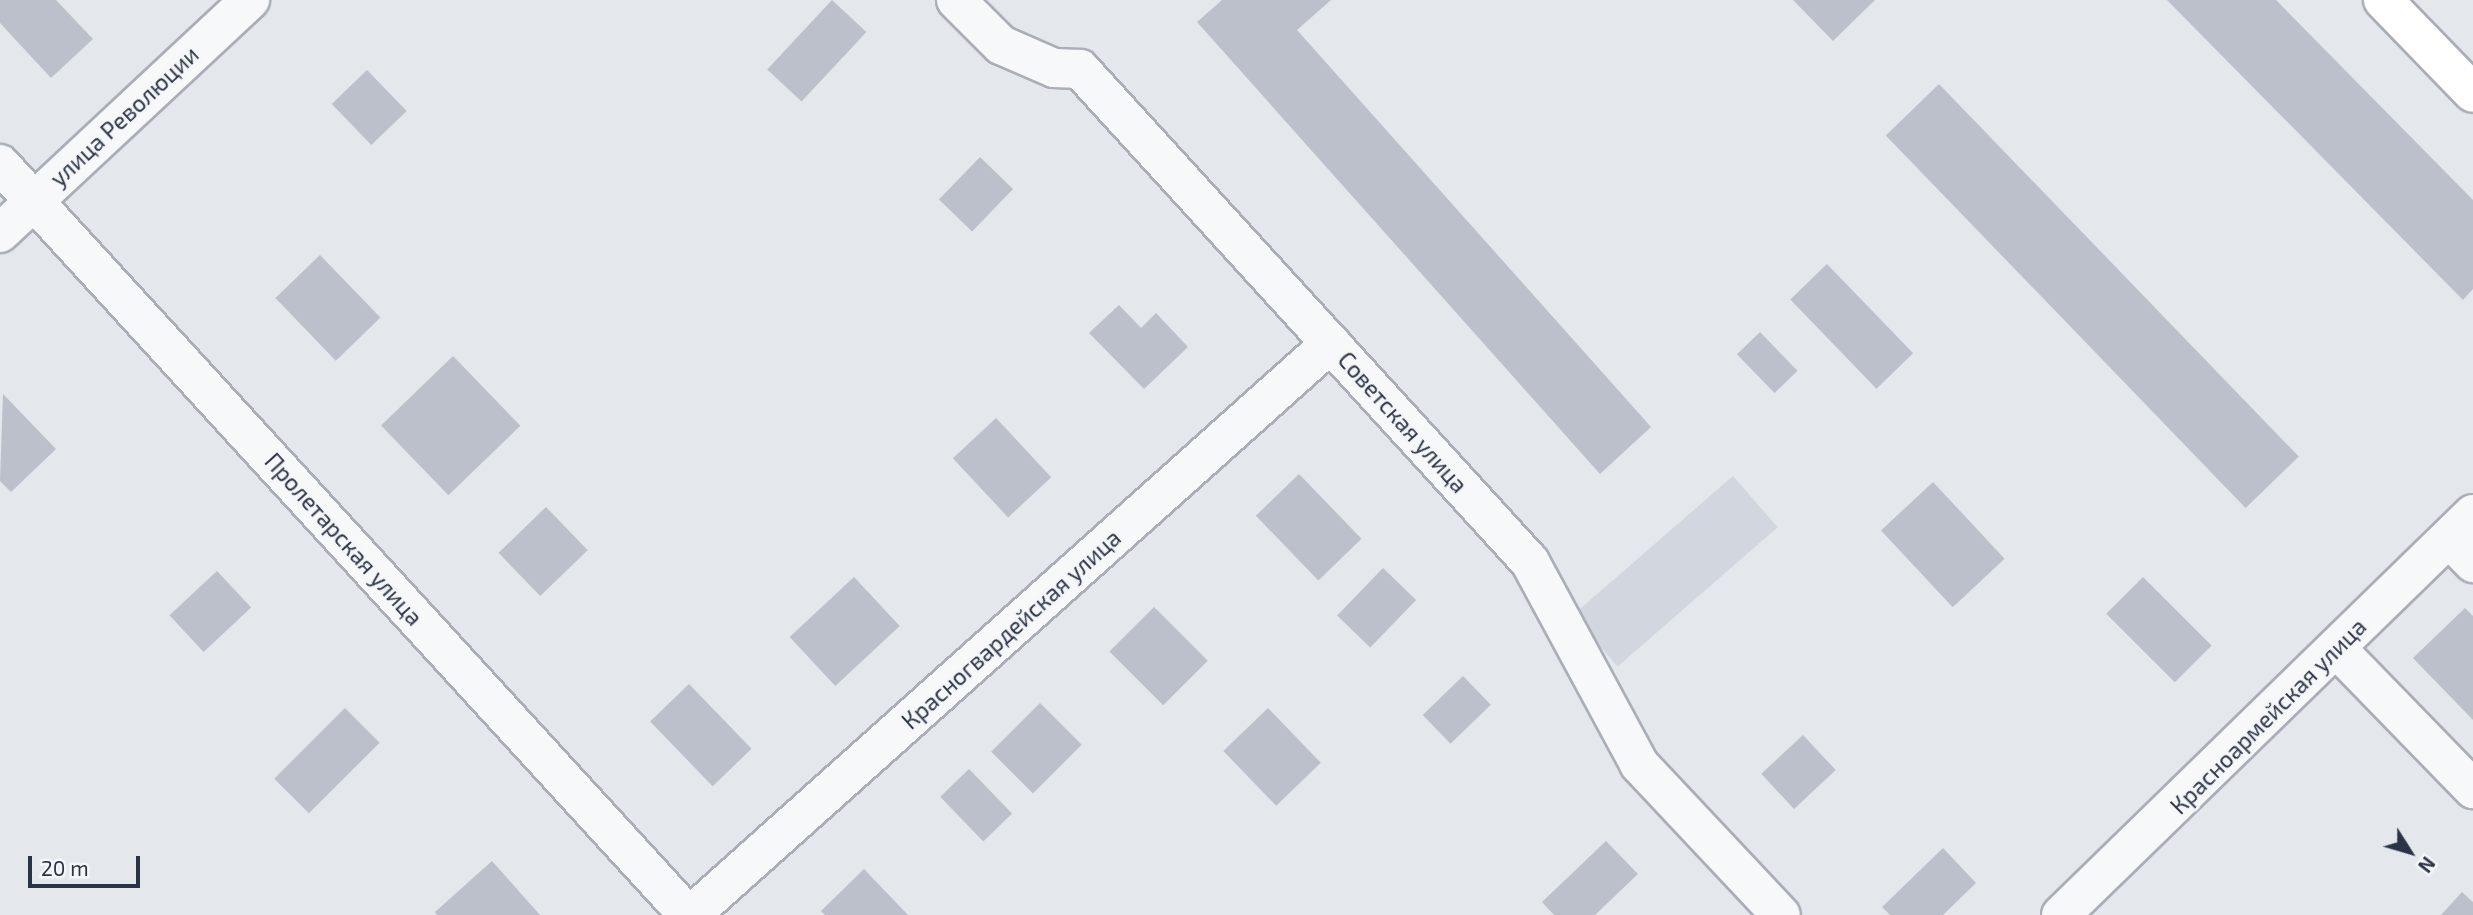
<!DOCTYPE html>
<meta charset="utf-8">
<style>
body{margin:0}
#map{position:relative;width:2473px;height:915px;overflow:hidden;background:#e4e7ec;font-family:"Exo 2",sans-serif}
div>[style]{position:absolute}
.built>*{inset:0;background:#d2d6de;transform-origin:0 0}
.building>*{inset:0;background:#bbc0ca;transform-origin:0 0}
.roads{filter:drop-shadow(2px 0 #a9aeb7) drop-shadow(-2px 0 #a9aeb7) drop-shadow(0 2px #a9aeb7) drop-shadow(0 -2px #a9aeb7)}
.minor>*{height:38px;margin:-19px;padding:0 19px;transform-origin:19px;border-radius:19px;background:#f7f8fa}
.major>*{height:38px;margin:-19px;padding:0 19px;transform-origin:19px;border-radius:19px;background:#fff}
span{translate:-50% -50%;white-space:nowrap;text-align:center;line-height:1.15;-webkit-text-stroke:5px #f4f6f9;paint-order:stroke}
.street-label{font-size:23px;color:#2b3445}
.north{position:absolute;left:2375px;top:817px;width:70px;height:70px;-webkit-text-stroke:5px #f4f6f9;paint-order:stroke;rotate:127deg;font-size:19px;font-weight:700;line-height:28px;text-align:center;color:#2b3445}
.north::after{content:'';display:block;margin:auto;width:24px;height:32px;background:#2b3445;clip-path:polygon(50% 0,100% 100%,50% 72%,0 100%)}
.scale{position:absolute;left:28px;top:856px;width:112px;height:32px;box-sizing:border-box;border:4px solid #2b3445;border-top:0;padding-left:9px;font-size:21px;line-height:24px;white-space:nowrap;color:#2b3445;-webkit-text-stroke:5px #f4f6f9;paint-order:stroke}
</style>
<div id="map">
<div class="built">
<div style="left:1733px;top:476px;width:68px;height:212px;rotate:49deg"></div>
</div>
<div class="building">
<div style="clip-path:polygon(0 0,56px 0,93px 39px,51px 78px,0 23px)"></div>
<div style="left:832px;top:0;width:47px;height:95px;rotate:43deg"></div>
<div style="clip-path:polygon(1222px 0,1331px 0,1297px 30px,1651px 427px,1600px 474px,1197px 22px)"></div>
<div style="clip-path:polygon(1793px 0,1875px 0,1833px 41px)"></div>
<div style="clip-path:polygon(2167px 0,2276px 0,2473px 200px,2473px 289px,2463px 300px)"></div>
<div style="left:367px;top:70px;width:57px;height:49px;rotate:46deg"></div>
<div style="left:1939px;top:84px;width:518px;height:74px;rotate:46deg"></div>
<div style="left:980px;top:157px;width:46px;height:59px;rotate:44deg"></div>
<div style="left:320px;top:255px;width:87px;height:62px;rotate:46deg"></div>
<div style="left:1827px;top:264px;width:124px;height:51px;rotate:46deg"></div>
<div style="clip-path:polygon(1119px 305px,1141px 328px,1156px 313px,1188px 347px,1144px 389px,1089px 333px)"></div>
<div style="left:1760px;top:332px;width:54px;height:32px;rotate:46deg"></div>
<div style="left:453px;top:356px;width:97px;height:100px;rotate:46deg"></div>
<div style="clip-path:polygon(3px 394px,56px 449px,11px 492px,0 481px)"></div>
<div style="left:996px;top:418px;width:81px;height:59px;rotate:47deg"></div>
<div style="left:1299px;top:474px;width:90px;height:60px;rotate:46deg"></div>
<div style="left:1933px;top:482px;width:105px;height:71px;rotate:47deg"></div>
<div style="left:546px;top:507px;width:60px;height:66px;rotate:46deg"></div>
<div style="left:1383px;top:568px;width:46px;height:66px;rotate:44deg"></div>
<div style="left:217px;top:571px;width:50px;height:65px;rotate:47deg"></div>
<div style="left:854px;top:577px;width:67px;height:88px;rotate:47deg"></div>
<div style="left:2143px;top:577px;width:97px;height:52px;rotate:45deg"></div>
<div style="left:1154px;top:607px;width:76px;height:63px;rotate:45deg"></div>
<div style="clip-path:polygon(2465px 608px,2473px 616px,2473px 720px,2413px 658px)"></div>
<div style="left:1463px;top:676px;width:40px;height:56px;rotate:46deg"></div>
<div style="left:689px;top:684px;width:90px;height:54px;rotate:46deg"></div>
<div style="left:1040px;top:703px;width:59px;height:69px;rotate:45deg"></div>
<div style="left:345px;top:708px;width:49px;height:100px;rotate:45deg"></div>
<div style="left:1268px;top:708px;width:76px;height:62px;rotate:46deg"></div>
<div style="left:1803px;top:735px;width:48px;height:57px;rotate:47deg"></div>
<div style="left:969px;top:769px;width:62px;height:40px;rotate:46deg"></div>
<div style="clip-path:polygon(1606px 841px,1638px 874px,1595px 915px,1554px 915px,1542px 902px)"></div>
<div style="clip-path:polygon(1943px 848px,1976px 883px,1943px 915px,1890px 915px,1882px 907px)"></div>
<div style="clip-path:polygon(492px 861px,540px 915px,437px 915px,435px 912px)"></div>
<div style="clip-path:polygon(864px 869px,908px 915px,825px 915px,821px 911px)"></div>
<div style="clip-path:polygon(2462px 892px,2473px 902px,2473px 915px,2441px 915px)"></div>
</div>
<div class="roads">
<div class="minor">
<div style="left:956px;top:0;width:64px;rotate:45deg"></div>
<div style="left:1001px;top:45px;width:58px;rotate:23.5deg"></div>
<div style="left:1054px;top:68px;width:26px;rotate:2deg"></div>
<div style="left:1080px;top:69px;width:667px;rotate:47.61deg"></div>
<div style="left:1530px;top:562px;width:230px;rotate:61.6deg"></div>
<div style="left:1639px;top:764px;width:207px;rotate:46.8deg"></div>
<div style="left:0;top:164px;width:1019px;rotate:47.51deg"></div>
<div style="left:0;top:233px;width:342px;rotate:-43deg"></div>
<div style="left:2449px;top:538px;width:35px;rotate:46deg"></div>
<div style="left:2336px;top:648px;width:197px;rotate:45.8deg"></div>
<div style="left:691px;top:915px;width:858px;rotate:-41.79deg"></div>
<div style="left:2061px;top:915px;width:575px;rotate:-44.22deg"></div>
</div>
<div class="major">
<div style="left:2383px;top:0;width:129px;rotate:45.9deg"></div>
</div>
</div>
<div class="street-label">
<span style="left:124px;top:116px;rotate:-43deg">улица Революции</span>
<span style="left:1403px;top:422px;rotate:48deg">Советская улица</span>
<span style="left:344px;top:539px;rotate:48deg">Пролетарская улица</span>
<span style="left:1011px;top:629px;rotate:-42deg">Красногвардейская улица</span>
<span style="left:2268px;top:716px;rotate:-45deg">Красноармейская улица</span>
</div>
<div class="north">N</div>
<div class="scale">20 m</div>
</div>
